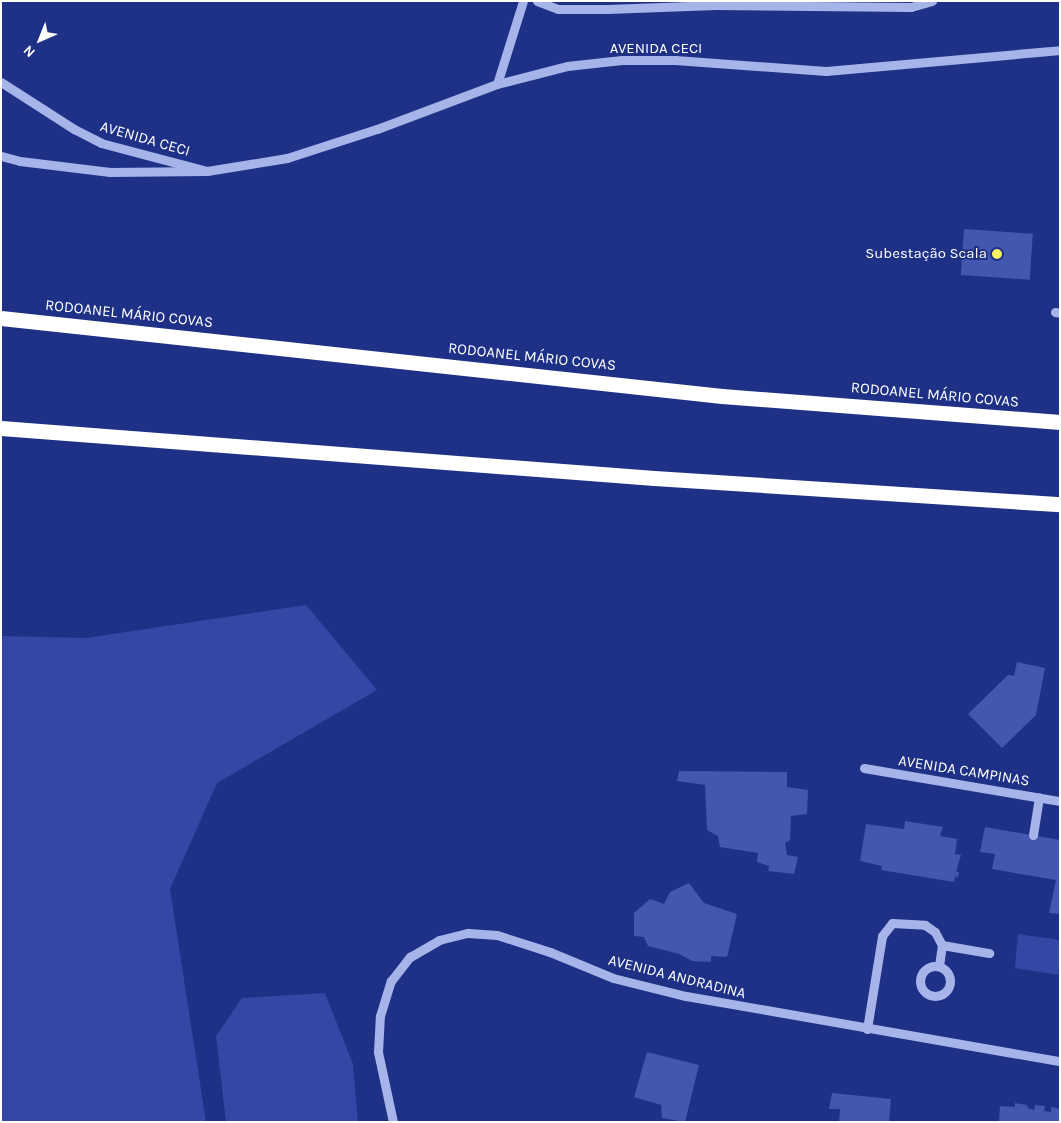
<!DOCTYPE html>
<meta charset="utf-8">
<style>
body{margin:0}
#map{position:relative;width:1061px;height:1123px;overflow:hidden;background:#1e3186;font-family:Karla,sans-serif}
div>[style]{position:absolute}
.green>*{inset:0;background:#3248a4}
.building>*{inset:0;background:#4257ad;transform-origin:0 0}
.minor>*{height:9px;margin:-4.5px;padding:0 4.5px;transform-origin:4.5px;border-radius:4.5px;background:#a7b4ea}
.minor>.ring{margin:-4.5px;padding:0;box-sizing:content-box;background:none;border:9px solid #a7b4ea;border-radius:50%}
.highway>*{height:15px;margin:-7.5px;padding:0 7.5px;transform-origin:7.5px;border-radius:7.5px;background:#fff}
.dots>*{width:14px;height:14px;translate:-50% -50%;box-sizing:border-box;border:2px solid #1e3186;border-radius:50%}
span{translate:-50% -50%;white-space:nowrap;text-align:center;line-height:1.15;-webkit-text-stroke:4px #1e3186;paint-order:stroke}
.street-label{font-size:15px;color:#fff}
.poi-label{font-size:15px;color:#fff}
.right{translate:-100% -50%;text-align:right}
.frame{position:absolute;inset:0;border:2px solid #fff;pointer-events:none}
.north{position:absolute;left:15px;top:15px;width:50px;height:50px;-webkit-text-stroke:4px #1e3186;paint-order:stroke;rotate:224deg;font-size:14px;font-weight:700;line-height:20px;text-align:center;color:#fff}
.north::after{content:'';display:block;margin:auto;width:18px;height:22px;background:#fff;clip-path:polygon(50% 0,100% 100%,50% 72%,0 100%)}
</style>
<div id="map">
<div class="green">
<div style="clip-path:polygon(306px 605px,377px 690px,217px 783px,170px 889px,206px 1122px,1px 1122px,1px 636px,86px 638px)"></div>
<div style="clip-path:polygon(1018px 934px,1060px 940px,1060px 975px,1015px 968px)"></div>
<div style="clip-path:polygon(325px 993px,353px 1064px,358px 1122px,226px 1122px,216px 1036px,242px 998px)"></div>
</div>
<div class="building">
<div style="left:964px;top:229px;width:69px;height:46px;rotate:4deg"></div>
<div style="clip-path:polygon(1017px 662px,1045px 668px,1036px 715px,1002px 748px,968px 714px,1008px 675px,1014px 676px)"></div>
<div style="clip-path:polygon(679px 771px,787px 772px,787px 787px,808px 790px,807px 814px,791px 816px,790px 840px,785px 843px,787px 855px,798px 857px,794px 874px,768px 871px,769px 866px,757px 862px,758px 853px,720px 847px,718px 836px,707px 830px,705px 785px,677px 781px)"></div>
<div style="clip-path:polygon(905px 821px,943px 827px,940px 836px,957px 839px,955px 854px,961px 855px,956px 872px,959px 872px,958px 878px,955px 876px,954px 882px,881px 870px,882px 866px,860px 861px,866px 824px,904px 829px)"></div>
<div style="clip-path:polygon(985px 827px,1060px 840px,1060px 914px,1049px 913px,1056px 880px,992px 869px,995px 854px,980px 852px)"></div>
<div style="clip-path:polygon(689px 883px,704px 903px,737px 914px,727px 957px,711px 956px,711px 962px,692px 961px,679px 954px,648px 946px,644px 937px,634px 936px,634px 913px,650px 899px,664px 904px,670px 892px)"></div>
<div style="clip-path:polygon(647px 1052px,699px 1065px,685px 1122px,662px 1118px,661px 1105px,634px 1097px)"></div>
<div style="clip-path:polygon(832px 1093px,891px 1099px,889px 1122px,839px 1122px,840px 1109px,829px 1109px)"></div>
<div style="clip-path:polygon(1015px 1103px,1027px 1105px,1028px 1108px,1034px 1110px,1035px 1105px,1045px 1106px,1044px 1111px,1051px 1112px,1051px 1107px,1060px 1109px,1060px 1122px,999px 1122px,1000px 1106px,1015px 1107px)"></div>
</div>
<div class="minor">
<div style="left:537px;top:1px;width:22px;rotate:21deg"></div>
<div style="left:558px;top:9px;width:49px"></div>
<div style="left:607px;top:9px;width:109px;rotate:-2.1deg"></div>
<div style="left:716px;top:5px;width:195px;rotate:0.6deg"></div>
<div style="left:911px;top:7px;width:22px;rotate:-16deg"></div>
<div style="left:1px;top:82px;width:87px;rotate:32.8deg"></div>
<div style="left:74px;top:129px;width:30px;rotate:27deg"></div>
<div style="left:101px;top:143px;width:110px;rotate:14.8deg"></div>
<div style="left:207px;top:171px;width:97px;rotate:179.4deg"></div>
<div style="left:110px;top:172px;width:91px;rotate:-173deg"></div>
<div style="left:20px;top:161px;width:20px;rotate:-165deg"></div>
<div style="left:497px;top:84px;width:87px;rotate:-72.6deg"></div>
<div style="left:207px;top:171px;width:81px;rotate:-9.2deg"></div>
<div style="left:287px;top:158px;width:95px;rotate:-17.9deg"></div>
<div style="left:377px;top:129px;width:128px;rotate:-20.6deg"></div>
<div style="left:497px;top:84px;width:72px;rotate:-14.4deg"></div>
<div style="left:567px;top:66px;width:55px;rotate:-6.2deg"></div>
<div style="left:622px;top:60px;width:53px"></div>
<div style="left:675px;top:60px;width:151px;rotate:4.2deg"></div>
<div style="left:826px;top:71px;width:235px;rotate:-5.1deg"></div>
<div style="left:1055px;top:312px;width:5px;rotate:11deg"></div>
<div style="left:864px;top:768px;width:199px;rotate:9.6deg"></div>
<div style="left:1033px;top:835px;width:38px;rotate:-81deg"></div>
<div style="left:939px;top:966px;width:21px;rotate:-82deg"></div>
<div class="ring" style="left:920px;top:966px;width:21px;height:21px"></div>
<div style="left:867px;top:1029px;width:94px;rotate:-80.8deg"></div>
<div style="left:882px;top:936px;width:16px;rotate:-52deg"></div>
<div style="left:892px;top:923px;width:33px;rotate:3deg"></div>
<div style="left:925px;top:925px;width:12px;rotate:35deg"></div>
<div style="left:935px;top:932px;width:15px;rotate:62deg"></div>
<div style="left:942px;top:945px;width:48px;rotate:9.7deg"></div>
<div style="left:393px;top:1122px;width:72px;rotate:-102.1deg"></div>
<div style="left:378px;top:1052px;width:36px;rotate:-87deg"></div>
<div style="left:380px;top:1016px;width:37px;rotate:-73deg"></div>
<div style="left:391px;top:981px;width:31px;rotate:-52deg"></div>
<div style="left:410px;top:957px;width:34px;rotate:-30deg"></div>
<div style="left:439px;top:940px;width:30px;rotate:-14deg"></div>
<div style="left:468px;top:933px;width:29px;rotate:4deg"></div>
<div style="left:497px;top:935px;width:56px;rotate:17.8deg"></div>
<div style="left:550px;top:952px;width:68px;rotate:22.4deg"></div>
<div style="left:613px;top:978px;width:75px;rotate:13.9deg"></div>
<div style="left:686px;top:996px;width:380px;rotate:9.9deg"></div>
</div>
<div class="highway">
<div style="left:1px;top:318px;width:725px;rotate:6.17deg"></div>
<div style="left:722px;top:396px;width:339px;rotate:4.4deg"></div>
<div style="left:1px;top:428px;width:655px;rotate:4.38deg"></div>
<div style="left:654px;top:478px;width:407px;rotate:3.7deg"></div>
</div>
<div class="dots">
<div style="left:997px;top:254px;background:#f9f466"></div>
</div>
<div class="street-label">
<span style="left:656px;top:49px">AVENIDA CECI</span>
<span style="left:145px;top:139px;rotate:16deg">AVENIDA CECI</span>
<span style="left:129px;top:314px;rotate:6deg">RODOANEL MÁRIO COVAS</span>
<span style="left:532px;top:357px;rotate:6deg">RODOANEL MÁRIO COVAS</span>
<span style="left:935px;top:395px;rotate:5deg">RODOANEL MÁRIO COVAS</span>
<span style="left:964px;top:771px;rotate:9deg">AVENIDA CAMPINAS</span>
<span style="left:677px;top:977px;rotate:14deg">AVENIDA ANDRADINA</span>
</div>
<div class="poi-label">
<span class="right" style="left:987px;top:254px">Subestação Scala</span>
</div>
<div class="frame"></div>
<div class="north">N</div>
</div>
